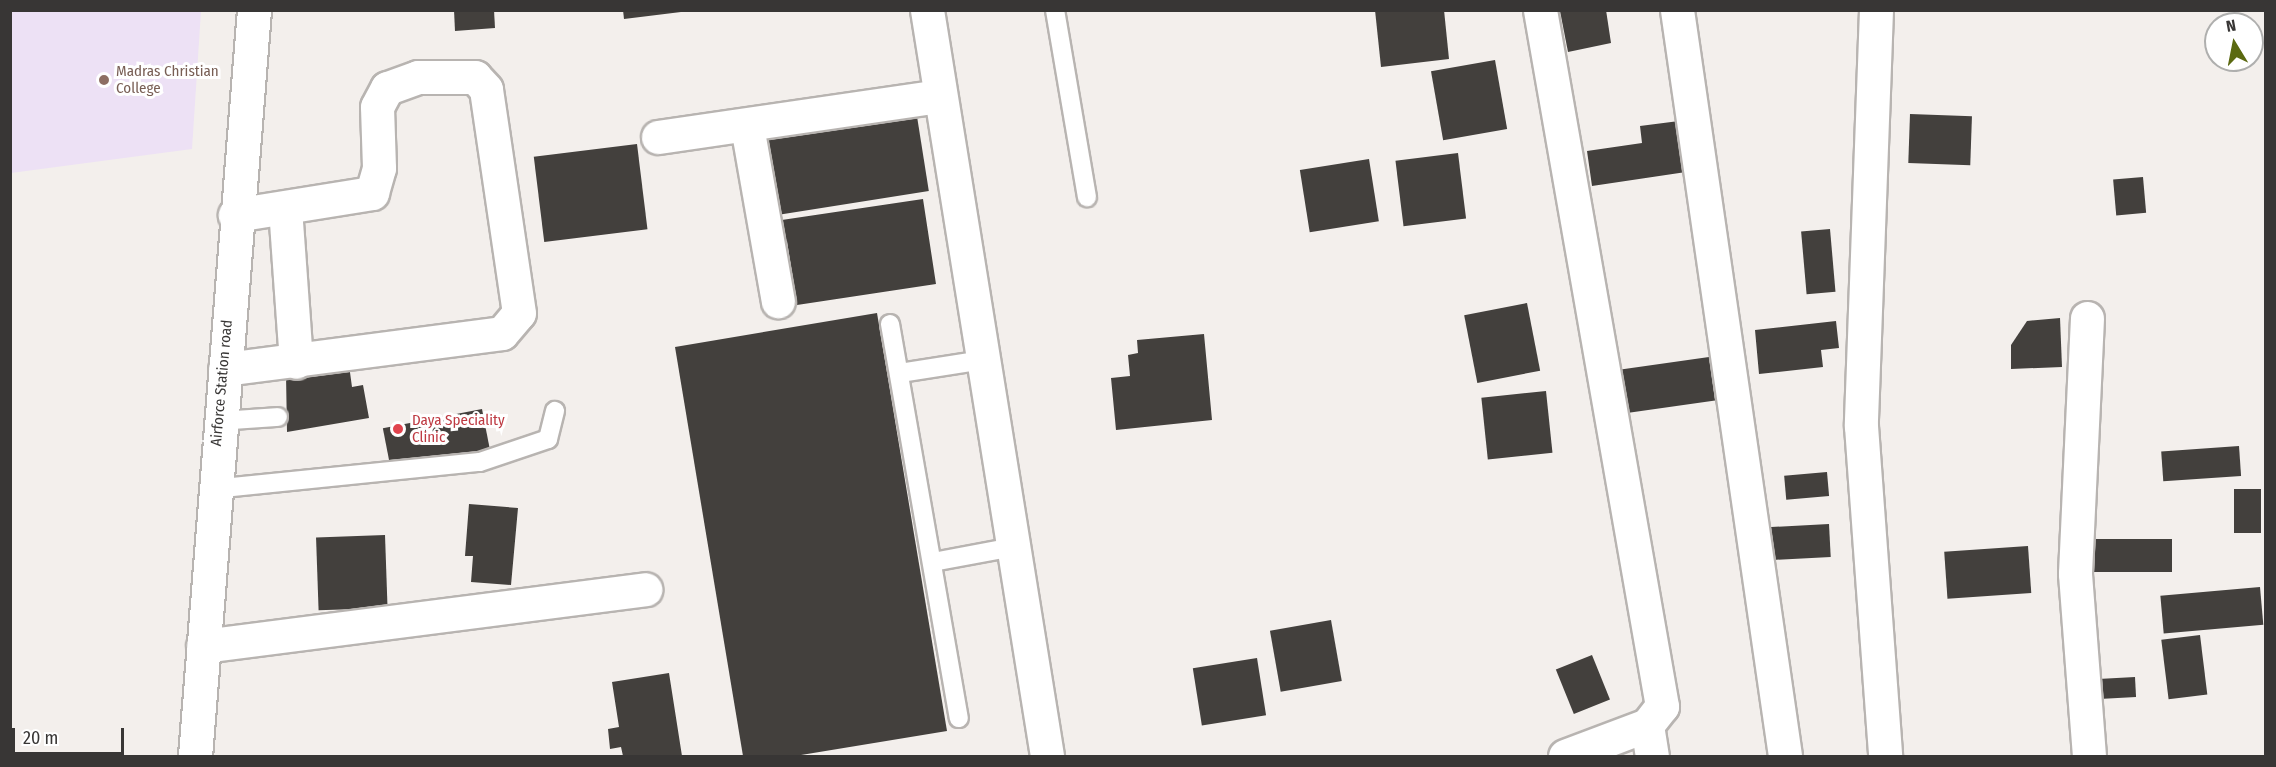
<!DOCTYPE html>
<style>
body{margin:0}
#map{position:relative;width:2276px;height:767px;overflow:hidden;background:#f3efec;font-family:"Fira Sans Condensed",sans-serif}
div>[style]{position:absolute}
.education>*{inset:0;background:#ede1f5}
.building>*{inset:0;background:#43403d;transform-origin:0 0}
.roads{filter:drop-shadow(2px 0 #b8b4b1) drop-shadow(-2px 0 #b8b4b1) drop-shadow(0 2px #b8b4b1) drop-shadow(0 -2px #b8b4b1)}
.service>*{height:18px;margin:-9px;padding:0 9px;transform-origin:9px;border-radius:9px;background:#fff}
.minor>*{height:33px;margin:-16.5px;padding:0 16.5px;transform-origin:16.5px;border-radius:16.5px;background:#fff}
.tertiary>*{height:33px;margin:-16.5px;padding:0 16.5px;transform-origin:16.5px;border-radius:16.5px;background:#fff}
.dots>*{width:16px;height:16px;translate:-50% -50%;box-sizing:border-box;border:3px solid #fff;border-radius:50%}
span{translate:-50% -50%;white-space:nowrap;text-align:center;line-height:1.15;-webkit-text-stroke:6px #fff;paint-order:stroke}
.education-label{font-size:15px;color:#785e54}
.left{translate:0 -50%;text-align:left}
.street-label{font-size:15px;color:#383635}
.health-label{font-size:15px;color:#be3a42}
.frame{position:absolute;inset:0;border:12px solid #383635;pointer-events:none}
.north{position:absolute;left:2204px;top:12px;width:60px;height:60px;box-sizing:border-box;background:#fff;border:2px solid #afafae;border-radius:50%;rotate:350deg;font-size:16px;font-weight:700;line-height:24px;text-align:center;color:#383635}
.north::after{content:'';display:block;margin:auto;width:21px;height:27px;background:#5b6911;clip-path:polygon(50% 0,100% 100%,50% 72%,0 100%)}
.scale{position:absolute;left:12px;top:728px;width:112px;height:27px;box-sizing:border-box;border:3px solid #383635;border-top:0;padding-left:8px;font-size:18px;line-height:21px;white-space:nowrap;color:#383635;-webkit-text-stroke:4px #fff;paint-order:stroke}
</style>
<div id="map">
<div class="education">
<div style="clip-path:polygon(10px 11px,201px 11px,192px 149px,11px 173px)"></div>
</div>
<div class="building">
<div style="clip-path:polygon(454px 10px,494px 10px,495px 28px,455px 31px)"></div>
<div style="clip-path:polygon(623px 10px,680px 10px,681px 12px,624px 19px)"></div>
<div style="clip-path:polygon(1375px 10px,1444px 10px,1449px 59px,1381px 67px)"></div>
<div style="clip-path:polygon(1606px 10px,1611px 43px,1568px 52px,1560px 11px)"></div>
<div style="left:1495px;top:60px;width:70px;height:65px;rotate:80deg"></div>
<div style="left:916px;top:110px;width:82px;height:155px;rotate:81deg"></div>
<div style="left:1910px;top:114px;width:62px;height:49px;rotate:2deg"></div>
<div style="clip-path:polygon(1679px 121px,1686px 172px,1592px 186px,1587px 151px,1642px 143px,1640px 126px)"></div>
<div style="left:637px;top:144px;width:86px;height:104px;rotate:83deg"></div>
<div style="left:1458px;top:153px;width:66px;height:63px;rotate:83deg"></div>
<div style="left:1369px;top:159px;width:63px;height:70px;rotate:81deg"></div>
<div style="left:2143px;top:177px;width:36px;height:30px;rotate:85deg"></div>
<div style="clip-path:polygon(923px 199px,936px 284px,797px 305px,787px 241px,778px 242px,775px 221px)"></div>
<div style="left:1830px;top:229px;width:63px;height:29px;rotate:85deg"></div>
<div style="left:1527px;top:303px;width:69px;height:64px;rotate:79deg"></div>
<div style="clip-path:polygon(877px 313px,947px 731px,795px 756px,743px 756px,675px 347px)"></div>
<div style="clip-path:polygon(2060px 318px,2062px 367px,2011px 369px,2011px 345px,2027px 321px)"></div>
<div style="clip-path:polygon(1836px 321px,1839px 348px,1821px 350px,1823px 367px,1759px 374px,1755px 330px)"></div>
<div style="clip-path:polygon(1204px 334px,1212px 420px,1116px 430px,1111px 378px,1130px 376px,1128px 355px,1138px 353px,1137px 340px)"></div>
<div style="left:1709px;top:357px;width:44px;height:89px;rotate:82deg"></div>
<div style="clip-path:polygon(349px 365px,352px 387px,363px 385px,369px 418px,287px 432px,286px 375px)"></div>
<div style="left:1546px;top:391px;width:62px;height:65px;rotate:84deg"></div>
<div style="left:482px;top:409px;width:44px;height:101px;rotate:79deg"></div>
<div style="left:2239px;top:446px;width:30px;height:78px;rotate:86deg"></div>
<div style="left:1827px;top:472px;width:24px;height:43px;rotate:85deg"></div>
<div style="left:2234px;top:489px;width:27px;height:44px"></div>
<div style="clip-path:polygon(469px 504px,518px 508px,511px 585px,471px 582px,473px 556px,465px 556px)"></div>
<div style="left:1829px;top:524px;width:33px;height:62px;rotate:87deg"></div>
<div style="left:385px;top:535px;width:73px;height:69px;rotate:88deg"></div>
<div style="left:2172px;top:539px;width:33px;height:83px;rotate:90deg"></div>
<div style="left:2028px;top:546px;width:47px;height:84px;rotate:86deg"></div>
<div style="left:2260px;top:587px;width:38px;height:100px;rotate:85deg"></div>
<div style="left:1331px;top:620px;width:62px;height:62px;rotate:80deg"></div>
<div style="left:2200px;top:635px;width:60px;height:39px;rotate:83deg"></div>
<div style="left:1592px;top:655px;width:48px;height:39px;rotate:68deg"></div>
<div style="left:1257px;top:658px;width:58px;height:65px;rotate:81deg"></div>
<div style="clip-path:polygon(669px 673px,682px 756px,623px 756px,621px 747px,610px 749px,608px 729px,619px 727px,612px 682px)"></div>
<div style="left:2135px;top:677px;width:20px;height:46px;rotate:87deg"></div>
</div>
<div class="roads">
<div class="service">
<div style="left:1055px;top:10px;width:190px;rotate:80.3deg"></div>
<div style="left:890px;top:324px;width:400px;rotate:80.1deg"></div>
<div style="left:900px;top:373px;width:84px;rotate:-8.9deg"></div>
<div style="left:219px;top:421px;width:59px;rotate:-3.9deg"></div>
<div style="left:213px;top:489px;width:268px;rotate:-5.8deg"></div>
<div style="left:480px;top:462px;width:72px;rotate:-18.7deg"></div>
<div style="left:548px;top:439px;width:29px;rotate:-76deg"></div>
<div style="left:933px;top:562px;width:81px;rotate:-10.6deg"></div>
</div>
<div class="minor">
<div style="left:927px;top:10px;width:756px;rotate:80.86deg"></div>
<div style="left:1540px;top:10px;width:707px;rotate:80.06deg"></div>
<div style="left:1662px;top:706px;width:24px;rotate:128deg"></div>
<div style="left:1647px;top:725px;width:31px;rotate:81deg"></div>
<div style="left:1677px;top:10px;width:754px;rotate:81.76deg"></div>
<div style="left:1876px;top:10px;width:416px;rotate:92.1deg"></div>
<div style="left:1861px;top:426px;width:331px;rotate:85.8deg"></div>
<div style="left:747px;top:126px;width:178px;rotate:80deg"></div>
<div style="left:658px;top:137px;width:285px;rotate:-8.3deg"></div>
<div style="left:285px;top:208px;width:154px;rotate:85.9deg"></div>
<div style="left:2087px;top:318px;width:256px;rotate:92.7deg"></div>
<div style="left:2075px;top:574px;width:183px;rotate:85.6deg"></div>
<div style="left:225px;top:369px;width:279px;rotate:-7.4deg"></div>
<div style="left:502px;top:333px;width:26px;rotate:-50deg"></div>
<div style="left:519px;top:313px;width:226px;rotate:-98.4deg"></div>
<div style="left:486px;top:89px;width:16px;rotate:-133deg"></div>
<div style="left:475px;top:77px;width:57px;rotate:180deg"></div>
<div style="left:418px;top:77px;width:33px;rotate:160deg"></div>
<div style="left:387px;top:88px;width:21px;rotate:118deg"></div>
<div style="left:377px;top:107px;width:61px;rotate:88.1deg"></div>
<div style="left:379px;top:168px;width:26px;rotate:106deg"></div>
<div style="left:372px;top:193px;width:139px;rotate:170.9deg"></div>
<div style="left:203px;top:646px;width:446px;rotate:-7.3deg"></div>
<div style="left:1565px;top:756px;width:88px;rotate:-20.7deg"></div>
</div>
<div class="tertiary">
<div style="left:195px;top:756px;width:748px;rotate:-85.48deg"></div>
</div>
</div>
<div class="dots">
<div style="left:104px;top:80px;background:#8d6e63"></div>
<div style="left:398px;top:429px;background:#e0444e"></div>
</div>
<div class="education-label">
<span class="left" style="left:116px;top:80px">Madras Christian<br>College</span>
</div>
<div class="street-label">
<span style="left:222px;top:383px;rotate:-85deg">Airforce Station road</span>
</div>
<div class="health-label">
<span class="left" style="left:412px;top:429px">Daya Speciality<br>Clinic</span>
</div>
<div class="frame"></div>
<div class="north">N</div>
<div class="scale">20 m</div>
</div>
